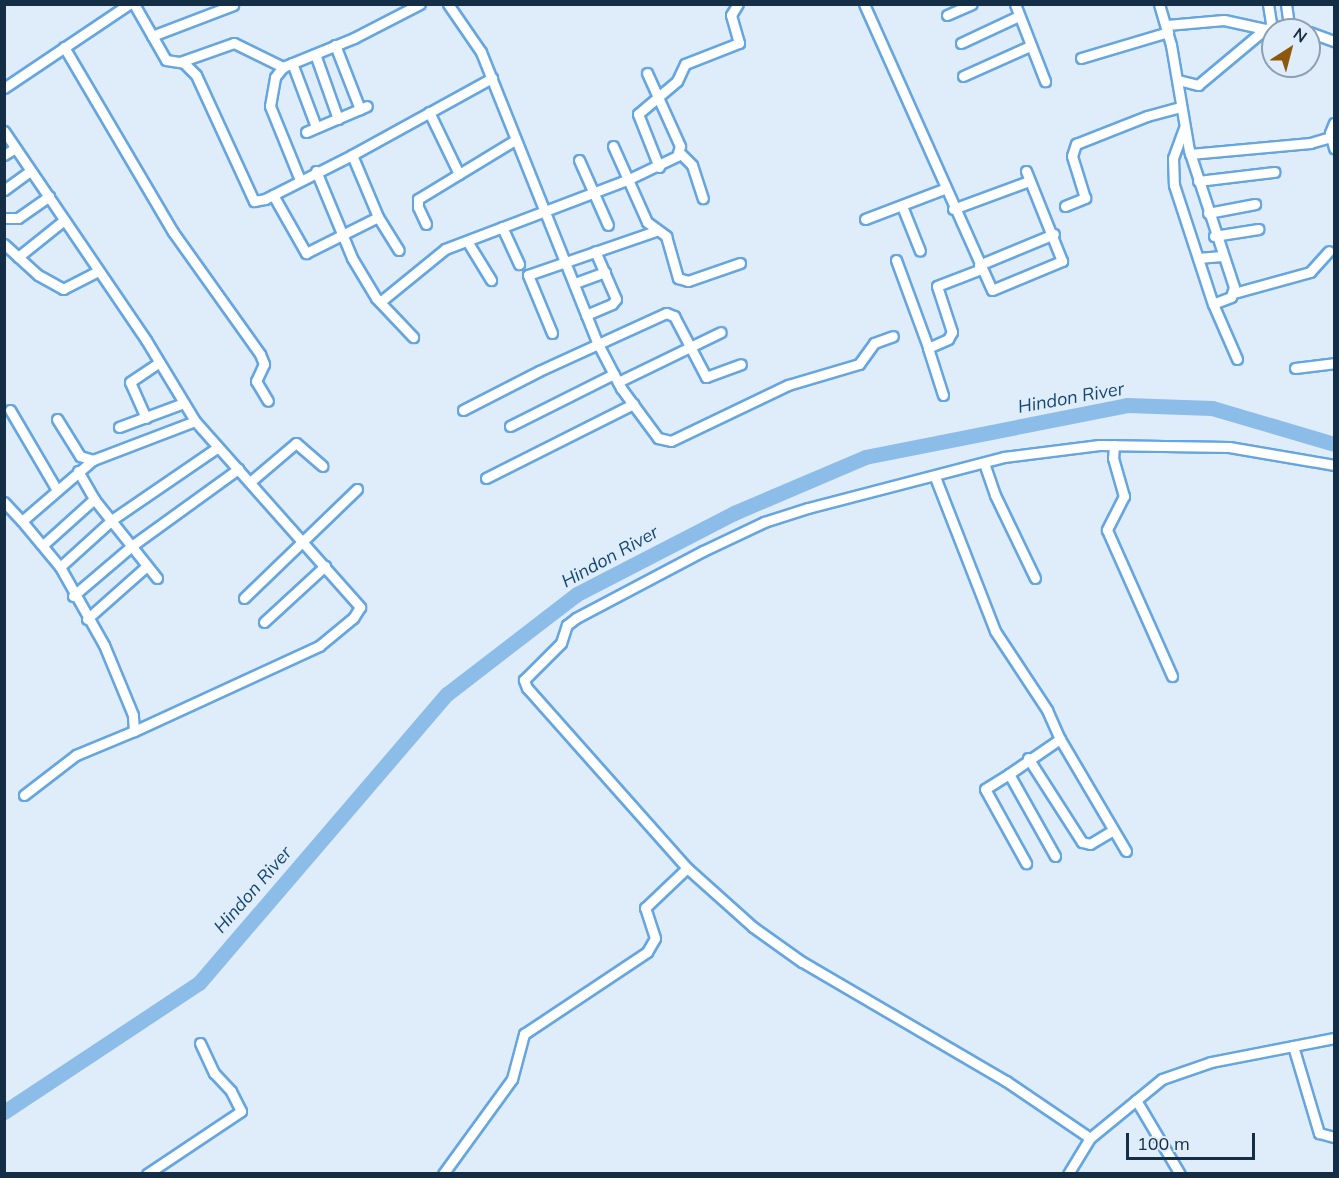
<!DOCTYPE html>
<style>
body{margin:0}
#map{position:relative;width:1339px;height:1178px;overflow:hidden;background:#dfecf9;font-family:Mulish,sans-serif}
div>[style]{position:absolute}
.river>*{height:15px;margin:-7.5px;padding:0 7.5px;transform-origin:7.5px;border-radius:7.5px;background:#8cbce8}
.roads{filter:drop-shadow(2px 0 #65a6e1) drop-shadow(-2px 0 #65a6e1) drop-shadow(0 2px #65a6e1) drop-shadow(0 -2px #65a6e1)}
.minor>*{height:9px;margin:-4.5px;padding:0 4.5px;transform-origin:4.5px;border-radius:4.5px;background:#fff}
span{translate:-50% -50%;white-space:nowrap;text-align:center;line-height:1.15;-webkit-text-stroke:6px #dfecf9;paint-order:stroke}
.water-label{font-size:18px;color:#144872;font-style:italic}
.frame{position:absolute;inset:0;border:6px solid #132e45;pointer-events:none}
.north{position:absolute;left:1261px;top:18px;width:60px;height:60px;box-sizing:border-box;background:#dfecf9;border:2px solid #8da0b1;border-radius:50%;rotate:36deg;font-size:16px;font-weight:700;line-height:24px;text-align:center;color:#132e45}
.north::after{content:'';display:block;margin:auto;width:21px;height:27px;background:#8e580c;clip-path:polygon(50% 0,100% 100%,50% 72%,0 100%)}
.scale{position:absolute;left:1126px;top:1133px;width:129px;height:27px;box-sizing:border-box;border:3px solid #132e45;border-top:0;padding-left:8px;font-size:18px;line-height:21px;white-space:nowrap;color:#132e45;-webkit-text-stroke:4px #dfecf9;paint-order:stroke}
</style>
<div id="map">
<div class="river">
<div style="left:4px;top:1112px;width:234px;rotate:-33.5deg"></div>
<div style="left:199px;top:983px;width:381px;rotate:-49.4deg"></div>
<div style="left:447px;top:694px;width:164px;rotate:-37.6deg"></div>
<div style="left:577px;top:594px;width:177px;rotate:-27.3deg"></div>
<div style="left:734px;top:513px;width:142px;rotate:-23.1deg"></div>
<div style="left:865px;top:457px;width:267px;rotate:-11.2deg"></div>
<div style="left:1127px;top:405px;width:85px;rotate:2deg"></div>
<div style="left:1212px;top:408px;width:127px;rotate:16.4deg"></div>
</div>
<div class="roads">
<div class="minor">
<div style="left:134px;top:4px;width:64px;rotate:60.3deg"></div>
<div style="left:166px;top:60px;width:18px;rotate:9deg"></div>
<div style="left:184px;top:63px;width:17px;rotate:45deg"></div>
<div style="left:196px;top:75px;width:139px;rotate:65.3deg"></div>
<div style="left:254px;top:201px;width:11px;rotate:-10deg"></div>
<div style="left:265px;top:199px;width:97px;rotate:-26.8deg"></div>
<div style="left:352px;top:155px;width:160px;rotate:-28.8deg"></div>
<div style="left:448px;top:4px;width:58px;rotate:55.5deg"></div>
<div style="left:481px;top:52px;width:315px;rotate:68.2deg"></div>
<div style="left:598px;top:344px;width:50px;rotate:62.4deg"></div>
<div style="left:621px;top:388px;width:62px;rotate:53.5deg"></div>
<div style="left:658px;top:438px;width:13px;rotate:13deg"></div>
<div style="left:671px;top:441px;width:130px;rotate:-25.6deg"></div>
<div style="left:788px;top:385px;width:74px;rotate:-16.5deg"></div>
<div style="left:859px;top:364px;width:26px;rotate:-54deg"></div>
<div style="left:874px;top:343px;width:20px;rotate:-20deg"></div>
<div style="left:864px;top:4px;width:313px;rotate:65.9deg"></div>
<div style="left:992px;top:290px;width:76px;rotate:-22.5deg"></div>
<div style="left:1062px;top:261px;width:97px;rotate:-111.8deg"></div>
<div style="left:1015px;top:4px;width:83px;rotate:68.7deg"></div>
<div style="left:1159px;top:4px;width:43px;rotate:73.7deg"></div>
<div style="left:1171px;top:45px;width:107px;rotate:80.3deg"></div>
<div style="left:1189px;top:150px;width:144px;rotate:71.8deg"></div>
<div style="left:1234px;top:287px;width:10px;rotate:107deg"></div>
<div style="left:1231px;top:297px;width:19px;rotate:159deg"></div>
<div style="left:1268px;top:4px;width:24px;rotate:81deg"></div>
<div style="left:1286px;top:4px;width:21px;rotate:82deg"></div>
<div style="left:947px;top:15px;width:27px;rotate:-24deg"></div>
<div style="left:1167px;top:25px;width:57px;rotate:-5deg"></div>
<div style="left:1224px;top:20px;width:42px;rotate:12.4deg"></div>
<div style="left:1265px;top:29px;width:24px;rotate:-9deg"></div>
<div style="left:1289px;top:25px;width:16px;rotate:18deg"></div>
<div style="left:1309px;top:32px;width:27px;rotate:20deg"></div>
<div style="left:152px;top:36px;width:87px;rotate:-20.9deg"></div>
<div style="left:961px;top:43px;width:64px;rotate:-25deg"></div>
<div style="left:335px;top:45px;width:69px;rotate:68.7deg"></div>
<div style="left:64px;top:47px;width:215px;rotate:59.5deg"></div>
<div style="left:173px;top:232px;width:150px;rotate:54.5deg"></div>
<div style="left:260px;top:354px;width:11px;rotate:68deg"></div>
<div style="left:264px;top:364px;width:19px;rotate:115deg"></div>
<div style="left:256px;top:381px;width:23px;rotate:59deg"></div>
<div style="left:315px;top:54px;width:69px;rotate:70.5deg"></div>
<div style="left:1081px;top:58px;width:91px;rotate:-16.6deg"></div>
<div style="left:180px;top:62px;width:57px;rotate:-19.4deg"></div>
<div style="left:234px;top:43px;width:55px;rotate:26.1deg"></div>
<div style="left:292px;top:63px;width:68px;rotate:69.4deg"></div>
<div style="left:963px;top:76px;width:73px;rotate:-24.1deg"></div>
<div style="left:1178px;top:80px;width:21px;rotate:14deg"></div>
<div style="left:1198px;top:85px;width:87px;rotate:-39.9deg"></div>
<div style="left:4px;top:88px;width:151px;rotate:-33.9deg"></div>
<div style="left:429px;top:112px;width:69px;rotate:64.2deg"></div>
<div style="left:1334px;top:123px;width:11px;rotate:112deg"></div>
<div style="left:1330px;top:133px;width:16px;rotate:75deg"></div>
<div style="left:1184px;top:128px;width:32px;rotate:110deg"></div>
<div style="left:1173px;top:158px;width:27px;rotate:88deg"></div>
<div style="left:1174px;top:185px;width:125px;rotate:71.9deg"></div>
<div style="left:1213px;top:304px;width:60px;rotate:66.4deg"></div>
<div style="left:4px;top:131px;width:253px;rotate:55.8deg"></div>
<div style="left:146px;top:340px;width:95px;rotate:58.8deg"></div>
<div style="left:195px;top:421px;width:249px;rotate:48.4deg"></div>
<div style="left:360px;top:607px;width:13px;rotate:122deg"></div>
<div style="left:353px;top:618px;width:44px;rotate:140.5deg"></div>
<div style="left:319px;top:646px;width:204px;rotate:155.3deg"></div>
<div style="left:306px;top:132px;width:66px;rotate:-23.1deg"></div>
<div style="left:613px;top:146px;width:83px;rotate:65.9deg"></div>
<div style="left:647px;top:222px;width:24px;rotate:36deg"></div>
<div style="left:666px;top:236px;width:44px;rotate:74.1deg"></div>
<div style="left:678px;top:278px;width:10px;rotate:17deg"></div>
<div style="left:688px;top:281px;width:55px;rotate:-19.1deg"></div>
<div style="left:680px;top:153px;width:17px;rotate:45deg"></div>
<div style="left:692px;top:165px;width:35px;rotate:72deg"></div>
<div style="left:1190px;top:154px;width:121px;rotate:-5.2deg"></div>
<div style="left:1310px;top:143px;width:22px;rotate:-16deg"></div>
<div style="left:4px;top:155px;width:13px;rotate:-32deg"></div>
<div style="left:352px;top:155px;width:67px;rotate:67.2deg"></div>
<div style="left:378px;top:217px;width:39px;rotate:58deg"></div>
<div style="left:579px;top:160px;width:71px;rotate:66deg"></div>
<div style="left:659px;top:167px;width:57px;rotate:-111.6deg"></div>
<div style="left:638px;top:114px;width:51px;rotate:-40.2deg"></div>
<div style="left:677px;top:81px;width:19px;rotate:-65deg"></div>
<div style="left:685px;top:64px;width:58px;rotate:-21.3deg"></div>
<div style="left:739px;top:43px;width:29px;rotate:-106deg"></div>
<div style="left:731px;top:15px;width:13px;rotate:-58deg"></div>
<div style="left:316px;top:171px;width:94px;rotate:67.5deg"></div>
<div style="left:352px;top:258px;width:47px;rotate:59deg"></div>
<div style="left:376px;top:298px;width:54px;rotate:46.5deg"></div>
<div style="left:300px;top:180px;width:80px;rotate:-112.1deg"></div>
<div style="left:270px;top:106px;width:29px;rotate:-80deg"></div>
<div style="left:275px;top:77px;width:13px;rotate:-51deg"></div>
<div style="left:283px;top:67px;width:77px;rotate:-22.2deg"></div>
<div style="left:354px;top:38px;width:74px;rotate:-27.3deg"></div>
<div style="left:1198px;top:181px;width:77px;rotate:-6.8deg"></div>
<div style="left:4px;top:190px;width:32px;rotate:-36deg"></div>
<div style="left:273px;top:195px;width:67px;rotate:60.4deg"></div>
<div style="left:306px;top:253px;width:80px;rotate:-26.6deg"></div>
<div style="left:902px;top:206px;width:48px;rotate:68.2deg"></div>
<div style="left:1065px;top:206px;width:22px;rotate:-22deg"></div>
<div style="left:1085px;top:198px;width:44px;rotate:-107.2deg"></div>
<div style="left:1072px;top:156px;width:13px;rotate:-72deg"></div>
<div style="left:1076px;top:144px;width:76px;rotate:-21.5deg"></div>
<div style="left:1147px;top:116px;width:35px;rotate:-15deg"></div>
<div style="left:953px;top:209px;width:81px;rotate:-20.2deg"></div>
<div style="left:1208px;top:213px;width:48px;rotate:-10.8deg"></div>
<div style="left:4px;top:218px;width:14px"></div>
<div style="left:18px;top:218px;width:38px;rotate:-35deg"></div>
<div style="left:865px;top:219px;width:85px;rotate:-20.8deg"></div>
<div style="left:426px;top:224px;width:19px;rotate:-115deg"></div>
<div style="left:418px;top:207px;width:8px;rotate:-90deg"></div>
<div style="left:418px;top:199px;width:114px;rotate:-31.3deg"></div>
<div style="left:502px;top:227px;width:41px;rotate:65.3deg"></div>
<div style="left:1214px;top:236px;width:45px;rotate:-9deg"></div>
<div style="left:467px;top:241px;width:46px;rotate:58.4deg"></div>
<div style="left:4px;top:244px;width:46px;rotate:42.4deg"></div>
<div style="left:38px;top:275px;width:29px;rotate:29deg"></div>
<div style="left:63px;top:289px;width:39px;rotate:-27deg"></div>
<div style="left:18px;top:257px;width:58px;rotate:-38.7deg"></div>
<div style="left:1198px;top:258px;width:24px;rotate:-5deg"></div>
<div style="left:896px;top:260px;width:93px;rotate:69.8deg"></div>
<div style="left:979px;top:265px;width:81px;rotate:-22.5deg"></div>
<div style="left:575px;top:283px;width:32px;rotate:-20deg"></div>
<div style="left:1234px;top:293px;width:79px;rotate:-15.4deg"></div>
<div style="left:1310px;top:272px;width:28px;rotate:-48deg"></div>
<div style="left:380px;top:302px;width:84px;rotate:-39.2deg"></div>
<div style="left:445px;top:249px;width:195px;rotate:-20.8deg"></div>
<div style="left:627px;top:180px;width:55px;rotate:-25.6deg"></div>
<div style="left:677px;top:156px;width:10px;rotate:-73deg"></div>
<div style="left:680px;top:146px;width:80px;rotate:-114.3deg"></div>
<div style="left:586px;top:315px;width:28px;rotate:-23deg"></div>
<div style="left:612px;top:304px;width:6px;rotate:-51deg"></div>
<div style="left:616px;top:299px;width:52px;rotate:-113.6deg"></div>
<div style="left:552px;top:333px;width:63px;rotate:-112.5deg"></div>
<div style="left:528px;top:275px;width:135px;rotate:-19deg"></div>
<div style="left:1295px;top:368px;width:39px;rotate:-7deg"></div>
<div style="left:618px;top:382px;width:114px;rotate:-25.9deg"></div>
<div style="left:943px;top:395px;width:49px;rotate:-107.7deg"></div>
<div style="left:928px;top:348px;width:22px;rotate:-24deg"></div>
<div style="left:948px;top:339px;width:8px;rotate:-60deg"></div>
<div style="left:952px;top:332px;width:48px;rotate:-108.1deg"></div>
<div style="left:937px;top:286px;width:47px;rotate:-21.1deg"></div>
<div style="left:10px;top:410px;width:93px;rotate:59.6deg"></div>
<div style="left:463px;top:410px;width:85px;rotate:-27.2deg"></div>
<div style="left:539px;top:371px;width:140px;rotate:-24.5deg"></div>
<div style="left:666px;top:313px;width:9px;rotate:21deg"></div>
<div style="left:674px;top:316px;width:69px;rotate:62.3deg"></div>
<div style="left:706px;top:377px;width:37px;rotate:-20deg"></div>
<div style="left:146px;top:418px;width:39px;rotate:-114deg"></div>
<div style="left:130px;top:382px;width:32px;rotate:-34deg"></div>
<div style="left:57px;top:419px;width:44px;rotate:58.1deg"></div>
<div style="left:80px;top:456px;width:14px;rotate:17deg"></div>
<div style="left:93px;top:460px;width:109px;rotate:-20.9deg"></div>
<div style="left:510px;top:426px;width:116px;rotate:-26.6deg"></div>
<div style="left:119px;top:427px;width:69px;rotate:-20.3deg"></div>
<div style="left:1114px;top:445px;width:13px;rotate:94deg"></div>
<div style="left:1113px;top:458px;width:40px;rotate:74deg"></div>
<div style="left:1124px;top:496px;width:38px;rotate:117deg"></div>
<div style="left:1107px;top:530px;width:160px;rotate:66deg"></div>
<div style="left:984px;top:463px;width:34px;rotate:71deg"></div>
<div style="left:995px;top:495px;width:92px;rotate:64.3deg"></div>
<div style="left:78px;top:471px;width:32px;rotate:60deg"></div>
<div style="left:94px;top:499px;width:101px;rotate:51.4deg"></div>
<div style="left:935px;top:477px;width:165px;rotate:68.7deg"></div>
<div style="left:995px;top:631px;width:95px;rotate:56.6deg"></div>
<div style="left:1047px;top:710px;width:32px;rotate:66deg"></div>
<div style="left:1060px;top:739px;width:130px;rotate:59.5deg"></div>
<div style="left:486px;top:478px;width:165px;rotate:-26.7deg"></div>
<div style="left:250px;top:482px;width:60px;rotate:-40.3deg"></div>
<div style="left:296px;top:443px;width:35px;rotate:41deg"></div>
<div style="left:4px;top:502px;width:26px;rotate:47deg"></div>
<div style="left:43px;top:545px;width:69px;rotate:-42deg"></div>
<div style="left:60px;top:567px;width:72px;rotate:-42.2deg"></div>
<div style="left:113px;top:519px;width:127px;rotate:-34.4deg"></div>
<div style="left:73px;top:596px;width:79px;rotate:-40.4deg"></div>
<div style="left:133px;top:545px;width:130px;rotate:-35.9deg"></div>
<div style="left:244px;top:598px;width:157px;rotate:-44deg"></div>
<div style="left:87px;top:619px;width:80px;rotate:-41.5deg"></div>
<div style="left:264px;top:622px;width:83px;rotate:-42.6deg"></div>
<div style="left:1028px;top:758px;width:100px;rotate:57.3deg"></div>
<div style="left:1082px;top:842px;width:8px;rotate:14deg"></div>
<div style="left:1090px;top:844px;width:27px;rotate:-31deg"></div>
<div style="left:1009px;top:774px;width:28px;rotate:148deg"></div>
<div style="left:985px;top:789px;width:85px;rotate:61deg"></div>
<div style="left:24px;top:795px;width:66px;rotate:-37.6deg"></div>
<div style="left:76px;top:755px;width:63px;rotate:-22.5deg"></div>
<div style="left:134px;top:731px;width:16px;rotate:-94deg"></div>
<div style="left:133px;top:715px;width:76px;rotate:-112.5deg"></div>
<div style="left:104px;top:645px;width:90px;rotate:-119.4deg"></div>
<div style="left:60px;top:567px;width:60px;rotate:-129.6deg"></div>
<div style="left:22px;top:521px;width:94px;rotate:-40.7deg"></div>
<div style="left:1055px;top:856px;width:94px;rotate:-119.3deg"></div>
<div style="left:1009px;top:774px;width:62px;rotate:-34.5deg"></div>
<div style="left:1293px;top:1046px;width:91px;rotate:73.4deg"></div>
<div style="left:1319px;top:1133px;width:16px;rotate:15deg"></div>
<div style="left:1136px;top:1100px;width:86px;rotate:59.3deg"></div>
<div style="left:1090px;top:1138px;width:93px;rotate:-39.3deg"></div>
<div style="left:1162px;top:1079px;width:52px;rotate:-19.1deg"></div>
<div style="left:1211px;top:1062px;width:125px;rotate:-11deg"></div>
<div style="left:147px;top:1174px;width:113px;rotate:-33.8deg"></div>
<div style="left:241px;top:1111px;width:22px;rotate:-117deg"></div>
<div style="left:231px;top:1091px;width:25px;rotate:-133deg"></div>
<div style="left:214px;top:1073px;width:33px;rotate:-115deg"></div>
<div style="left:443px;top:1174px;width:117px;rotate:-54deg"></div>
<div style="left:512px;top:1079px;width:47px;rotate:-75.1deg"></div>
<div style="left:524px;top:1034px;width:148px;rotate:-33.7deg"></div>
<div style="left:647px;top:952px;width:16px;rotate:-60deg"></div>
<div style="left:655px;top:938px;width:32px;rotate:-108deg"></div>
<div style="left:645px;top:908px;width:58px;rotate:-43.6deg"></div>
<div style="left:1068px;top:1174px;width:42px;rotate:-58.6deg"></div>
<div style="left:1090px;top:1138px;width:102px;rotate:-145.8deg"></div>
<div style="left:1006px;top:1081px;width:236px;rotate:-149.7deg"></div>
<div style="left:802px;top:962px;width:60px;rotate:-144.5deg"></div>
<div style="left:753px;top:927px;width:89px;rotate:-138.2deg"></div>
<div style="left:687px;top:868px;width:241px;rotate:-131.6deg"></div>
<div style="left:527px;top:688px;width:9px;rotate:-111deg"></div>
<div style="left:524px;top:680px;width:52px;rotate:-45deg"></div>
<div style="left:561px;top:643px;width:19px;rotate:-72deg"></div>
<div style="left:567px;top:625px;width:11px;rotate:-38deg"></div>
<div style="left:576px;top:618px;width:144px;rotate:-27.8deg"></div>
<div style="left:703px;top:551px;width:68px;rotate:-25.4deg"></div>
<div style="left:764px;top:522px;width:46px;rotate:-17.7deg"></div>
<div style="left:808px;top:508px;width:203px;rotate:-14.6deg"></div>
<div style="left:1004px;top:457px;width:96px;rotate:-7.2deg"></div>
<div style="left:1099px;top:445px;width:130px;rotate:0.9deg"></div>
<div style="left:1229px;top:447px;width:107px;rotate:9.7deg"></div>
</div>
</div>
<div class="water-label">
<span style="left:1071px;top:398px;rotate:-10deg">Hindon River</span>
<span style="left:610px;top:557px;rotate:-29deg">Hindon River</span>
<span style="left:253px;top:890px;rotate:-49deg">Hindon River</span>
</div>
<div class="frame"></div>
<div class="north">N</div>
<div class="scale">100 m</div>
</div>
